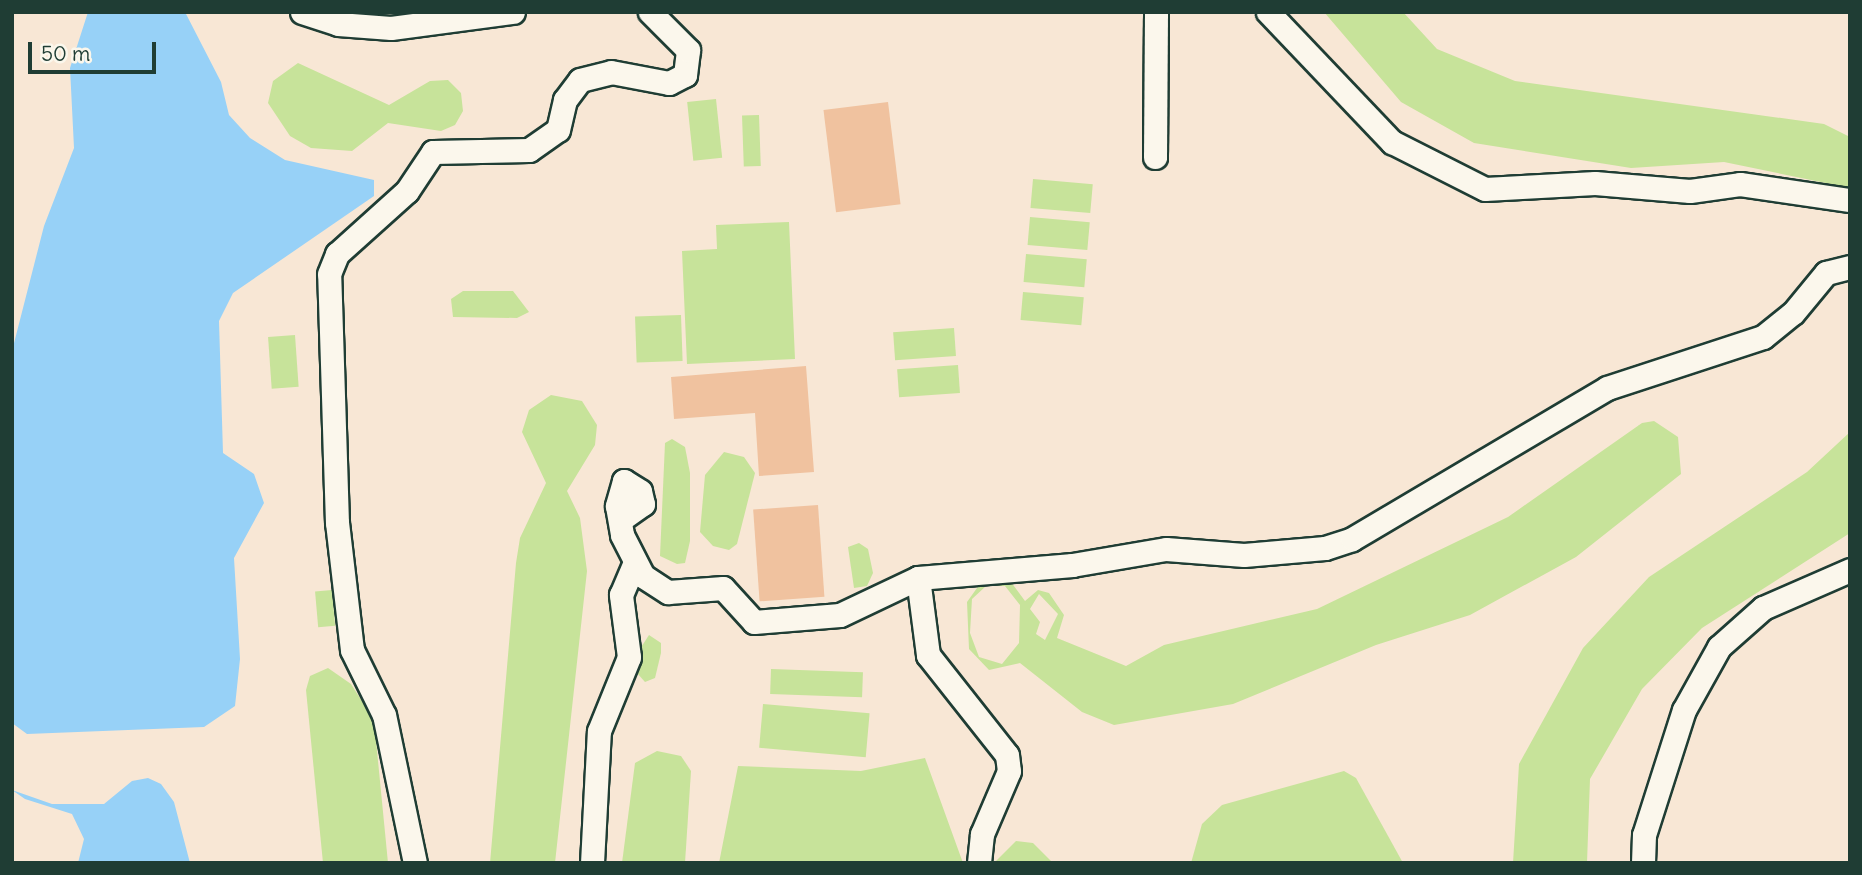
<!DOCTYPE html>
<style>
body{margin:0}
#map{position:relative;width:1862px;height:875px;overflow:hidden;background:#f8e7d5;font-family:Delius,sans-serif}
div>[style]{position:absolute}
.green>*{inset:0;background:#c7e39a;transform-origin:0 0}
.water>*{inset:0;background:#97d1f7}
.building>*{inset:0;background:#f0c29f;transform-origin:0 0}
.roads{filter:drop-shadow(2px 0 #1f3d34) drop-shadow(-2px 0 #1f3d34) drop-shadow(0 2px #1f3d34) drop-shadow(0 -2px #1f3d34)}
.minor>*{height:23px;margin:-11.5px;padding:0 11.5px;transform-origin:11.5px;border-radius:11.5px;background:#fbf7ec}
span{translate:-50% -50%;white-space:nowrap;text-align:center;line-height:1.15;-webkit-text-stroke:6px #fbf7ec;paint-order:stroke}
.frame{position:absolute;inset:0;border:14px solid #1f3d34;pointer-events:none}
.scale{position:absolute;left:28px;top:42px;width:128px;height:32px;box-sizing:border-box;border:4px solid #1f3d34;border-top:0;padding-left:9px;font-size:21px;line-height:24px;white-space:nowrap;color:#1f3d34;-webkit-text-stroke:5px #fbf7ec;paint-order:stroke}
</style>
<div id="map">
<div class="green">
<div style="clip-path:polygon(1324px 12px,1403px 12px,1437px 49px,1515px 81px,1824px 124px,1850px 137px,1850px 188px,1724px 162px,1631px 168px,1474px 143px,1401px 102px)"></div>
<div style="clip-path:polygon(298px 63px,389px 105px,430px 81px,448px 80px,461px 93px,463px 111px,455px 125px,441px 131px,388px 123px,352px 151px,311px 148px,290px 136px,268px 103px,273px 81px)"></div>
<div style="left:716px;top:99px;width:59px;height:29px;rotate:84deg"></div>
<div style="left:759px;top:115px;width:51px;height:17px;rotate:88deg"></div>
<div style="left:1033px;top:179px;width:60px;height:29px;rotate:5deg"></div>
<div style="left:1030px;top:217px;width:60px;height:28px;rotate:5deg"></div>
<div style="clip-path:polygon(789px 222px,795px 359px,687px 364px,682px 251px,717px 249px,716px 225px)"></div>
<div style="left:1026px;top:254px;width:61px;height:28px;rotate:5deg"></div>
<div style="clip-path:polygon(463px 291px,513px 291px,529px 312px,517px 318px,453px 317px,451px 299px)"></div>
<div style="left:1023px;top:292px;width:61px;height:28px;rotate:5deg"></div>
<div style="left:681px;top:315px;width:46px;height:46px;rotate:88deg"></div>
<div style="left:954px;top:328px;width:28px;height:61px;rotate:86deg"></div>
<div style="left:295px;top:335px;width:52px;height:27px;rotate:86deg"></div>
<div style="left:958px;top:365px;width:28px;height:61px;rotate:86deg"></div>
<div style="clip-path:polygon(551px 395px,582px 401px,597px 425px,595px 445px,567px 491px,580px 518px,587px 571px,555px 863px,490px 863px,516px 563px,520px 538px,546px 483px,522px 432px,529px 410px)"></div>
<div style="clip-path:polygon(evenodd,1654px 421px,1678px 437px,1681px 474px,1576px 557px,1470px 615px,1376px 645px,1233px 704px,1114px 725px,1082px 712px,1020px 663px,989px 670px,969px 649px,967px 602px,982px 581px,997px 578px,1011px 582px,1025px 601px,1038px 590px,1049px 593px,1064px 615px,1057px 638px,1126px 666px,1164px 645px,1317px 609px,1508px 517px,1642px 423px,1654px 421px,986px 586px,1005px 586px,1020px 605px,1019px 643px,1002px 664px,979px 657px,970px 633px,972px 599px,986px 586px,1654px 421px,1039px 594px,1058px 614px,1045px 640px,1036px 634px,1040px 622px,1030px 609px,1039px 594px)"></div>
<div style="clip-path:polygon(1850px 432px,1850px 533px,1702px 628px,1642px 689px,1590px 779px,1587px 863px,1513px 863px,1519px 764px,1583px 648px,1649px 577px,1807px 472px)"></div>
<div style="clip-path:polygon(672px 439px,685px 447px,690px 473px,690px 541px,685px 563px,677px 564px,660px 556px,665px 443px)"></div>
<div style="clip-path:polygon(724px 452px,744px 457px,755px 473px,737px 544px,729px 550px,713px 546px,700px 532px,705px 475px)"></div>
<div style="clip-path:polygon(859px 543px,868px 549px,873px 573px,867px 586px,854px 588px,848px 547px)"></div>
<div style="left:332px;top:590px;width:36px;height:17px;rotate:85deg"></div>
<div style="clip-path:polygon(649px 635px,661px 643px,661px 653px,655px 678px,645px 682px,637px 673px,638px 652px)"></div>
<div style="clip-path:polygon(328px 668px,351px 684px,374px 720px,388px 863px,323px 863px,306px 690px,310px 676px)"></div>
<div style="left:771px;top:669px;width:92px;height:25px;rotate:2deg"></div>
<div style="left:763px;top:704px;width:107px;height:44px;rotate:5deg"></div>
<div style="clip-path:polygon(657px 751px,681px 756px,691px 771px,685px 863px,622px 863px,635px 763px)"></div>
<div style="clip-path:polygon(925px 758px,963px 863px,719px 863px,738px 766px,861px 771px)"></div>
<div style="clip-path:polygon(1344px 771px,1356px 778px,1403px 863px,1191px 863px,1202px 824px,1222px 805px)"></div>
<div style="clip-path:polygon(1016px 841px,1033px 843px,1053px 863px,994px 863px)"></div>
</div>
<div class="water">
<div style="clip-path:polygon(88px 12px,185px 12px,221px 82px,229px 115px,250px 138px,285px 160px,374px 180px,374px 196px,233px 293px,219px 321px,223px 453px,254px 474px,264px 503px,234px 558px,240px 659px,235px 706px,204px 727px,27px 734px,12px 723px,12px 351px,44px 226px,74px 148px,70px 68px)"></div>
<div style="clip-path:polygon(148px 778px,161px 784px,174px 802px,190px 863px,78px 863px,84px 839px,72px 814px,25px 799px,12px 790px,52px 804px,104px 804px,132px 781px)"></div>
</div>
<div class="building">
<div style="left:888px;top:102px;width:103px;height:65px;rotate:83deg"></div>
<div style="clip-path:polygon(806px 366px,814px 472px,759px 476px,755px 413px,674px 419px,671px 377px)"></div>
<div style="left:818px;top:505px;width:92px;height:65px;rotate:86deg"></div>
</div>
<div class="roads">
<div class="minor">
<div style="left:302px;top:12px;width:38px;rotate:18deg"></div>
<div style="left:338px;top:24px;width:53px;rotate:4.3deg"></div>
<div style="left:391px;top:28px;width:123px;rotate:-7.5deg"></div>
<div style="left:1268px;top:12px;width:180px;rotate:46.4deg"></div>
<div style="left:1392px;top:142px;width:104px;rotate:26.8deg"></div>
<div style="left:1485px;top:189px;width:110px;rotate:-3.1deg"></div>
<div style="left:1595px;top:183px;width:95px;rotate:4.8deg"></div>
<div style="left:1690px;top:191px;width:50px;rotate:-8deg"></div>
<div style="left:1740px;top:184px;width:111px;rotate:8.3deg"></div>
<div style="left:1155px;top:157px;width:145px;rotate:-89.6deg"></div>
<div style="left:620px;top:520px;width:28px;rotate:-35deg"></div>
<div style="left:643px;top:504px;width:13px;rotate:-103deg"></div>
<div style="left:640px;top:491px;width:19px;rotate:-148deg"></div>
<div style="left:624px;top:481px;width:26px;rotate:106deg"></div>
<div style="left:617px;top:506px;width:29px;rotate:80deg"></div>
<div style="left:622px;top:535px;width:46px;rotate:62.9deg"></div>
<div style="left:643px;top:576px;width:30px;rotate:33deg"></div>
<div style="left:668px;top:592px;width:55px;rotate:-4.2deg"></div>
<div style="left:723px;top:588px;width:46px;rotate:47.6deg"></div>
<div style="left:754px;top:622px;width:86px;rotate:-4.7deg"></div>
<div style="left:840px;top:615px;width:86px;rotate:-25.4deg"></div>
<div style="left:918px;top:578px;width:78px;rotate:82.6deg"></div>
<div style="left:928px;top:655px;width:127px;rotate:51.7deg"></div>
<div style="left:1007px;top:755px;width:16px;rotate:83deg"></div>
<div style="left:1009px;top:771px;width:69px;rotate:113.2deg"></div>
<div style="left:982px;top:834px;width:29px;rotate:96deg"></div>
<div style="left:918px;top:578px;width:155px;rotate:-4.8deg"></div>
<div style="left:1072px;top:565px;width:95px;rotate:-9.7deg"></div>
<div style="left:1166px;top:549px;width:78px;rotate:4.4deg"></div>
<div style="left:1244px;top:555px;width:81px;rotate:-4.9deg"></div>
<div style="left:1325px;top:548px;width:28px;rotate:-18deg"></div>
<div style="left:1352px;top:539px;width:296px;rotate:-30.6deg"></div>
<div style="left:1607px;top:388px;width:164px;rotate:-18.1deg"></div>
<div style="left:1763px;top:337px;width:38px;rotate:-39deg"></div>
<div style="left:1793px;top:313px;width:52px;rotate:-50.5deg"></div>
<div style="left:1826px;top:273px;width:25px;rotate:-14deg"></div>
<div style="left:415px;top:863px;width:151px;rotate:-101.8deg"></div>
<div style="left:384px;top:715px;width:72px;rotate:-116.2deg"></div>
<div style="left:352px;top:650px;width:128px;rotate:-96.7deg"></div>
<div style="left:337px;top:523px;width:249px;rotate:-91.8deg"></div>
<div style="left:329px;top:274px;width:22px;rotate:-68deg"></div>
<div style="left:337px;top:254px;width:94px;rotate:-42deg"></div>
<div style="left:407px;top:191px;width:47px;rotate:-56.3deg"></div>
<div style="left:433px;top:152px;width:96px;rotate:-1.2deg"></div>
<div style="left:529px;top:150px;width:35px;rotate:-35deg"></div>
<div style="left:558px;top:130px;width:31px;rotate:-77deg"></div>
<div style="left:565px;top:100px;width:25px;rotate:-53deg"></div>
<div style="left:580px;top:80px;width:32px;rotate:-14deg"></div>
<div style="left:611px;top:72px;width:59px;rotate:10.7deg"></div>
<div style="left:669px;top:83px;width:18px;rotate:-27deg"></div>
<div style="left:685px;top:75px;width:25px;rotate:-83deg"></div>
<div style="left:688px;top:50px;width:54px;rotate:-135deg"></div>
<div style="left:592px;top:863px;width:132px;rotate:-87deg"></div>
<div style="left:599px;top:731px;width:80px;rotate:-67.9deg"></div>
<div style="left:629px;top:657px;width:63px;rotate:-97.4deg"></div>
<div style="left:621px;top:595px;width:34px;rotate:-67deg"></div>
<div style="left:1643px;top:863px;width:28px;rotate:-88deg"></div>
<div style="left:1644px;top:835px;width:131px;rotate:-72.3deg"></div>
<div style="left:1684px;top:710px;width:72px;rotate:-60.9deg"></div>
<div style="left:1719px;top:647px;width:59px;rotate:-41.6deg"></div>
<div style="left:1763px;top:608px;width:95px;rotate:-23.6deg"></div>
</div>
</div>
<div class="frame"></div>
<div class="scale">50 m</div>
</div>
